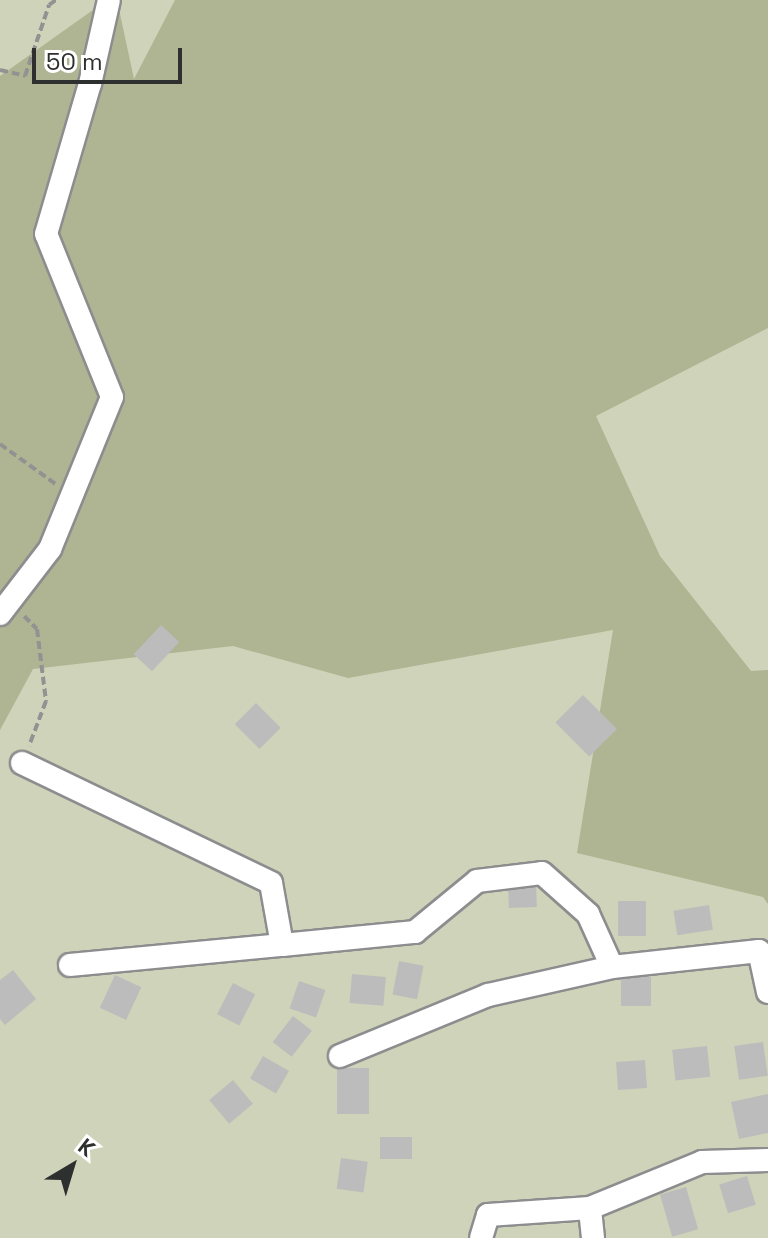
<!DOCTYPE html>
<style>
body{margin:0}
#map{position:relative;width:768px;height:1238px;overflow:hidden;background:#f3f4f5;font-family:"Space Grotesk",sans-serif}
div>[style]{position:absolute}
.green>*{inset:0;background:#cfd3b9;transform-origin:0 0}
.forest>*{inset:0;background:#afb493}
.building>*{inset:0;background:#bdbcbc;transform-origin:0 0}
.path>*{height:4px;margin-top:-2px;transform-origin:0;background:repeating-linear-gradient(90deg,#919292 0 8px,transparent 0 12px)}
.roads{filter:drop-shadow(2px 0 #8c8d8e) drop-shadow(-2px 0 #8c8d8e) drop-shadow(0 2px #8c8d8e) drop-shadow(0 -2px #8c8d8e)}
.minor>*{height:22px;margin:-11px;padding:0 11px;transform-origin:11px;border-radius:11px;background:#fff}
span{translate:-50% -50%;white-space:nowrap;text-align:center;line-height:1.15;-webkit-text-stroke:8px #fff;paint-order:stroke}
.north{position:absolute;left:32px;top:1126px;width:80px;height:80px;-webkit-text-stroke:6px #fff;paint-order:stroke;rotate:38deg;font-size:22px;font-weight:700;line-height:32px;text-align:center;color:#2e2f2f}
.north::after{content:'';display:block;margin:auto;width:28px;height:36px;background:#2e2f2f;clip-path:polygon(50% 0,100% 100%,50% 72%,0 100%)}
.scale{position:absolute;left:32px;top:48px;width:150px;height:36px;box-sizing:border-box;border:4px solid #2e2f2f;border-top:0;padding-left:10px;font-size:24px;line-height:28px;white-space:nowrap;color:#2e2f2f;-webkit-text-stroke:6px #fff;paint-order:stroke}
</style>
<div id="map">
<div class="green">
<div style="left:0;top:0;width:768px;height:1238px"></div>
</div>
<div class="forest">
<div style="clip-path:polygon(107px 0,117px 0,134px 79px,175px 0,768px 0,768px 328px,596px 416px,660px 556px,751px 671px,768px 670px,768px 904px,763px 897px,577px 853px,613px 630px,348px 678px,233px 646px,33px 669px,0 730px,0 76px)"></div>
</div>
<div class="building">
<div style="left:161px;top:625px;width:25px;height:40px;rotate:43deg"></div>
<div style="left:583px;top:695px;width:48px;height:39px;rotate:45deg"></div>
<div style="left:256px;top:703px;width:35px;height:30px;rotate:45deg"></div>
<div style="left:536px;top:883px;width:24px;height:28px;rotate:88deg"></div>
<div style="left:618px;top:901px;width:28px;height:35px"></div>
<div style="left:709px;top:905px;width:25px;height:36px;rotate:81deg"></div>
<div style="left:399px;top:961px;width:25px;height:34px;rotate:11deg"></div>
<div style="clip-path:polygon(13px 970px,36px 999px,5px 1025px,0 1019px,0 980px)"></div>
<div style="left:352px;top:974px;width:34px;height:29px;rotate:5deg"></div>
<div style="left:115px;top:975px;width:29px;height:36px;rotate:25deg"></div>
<div style="left:621px;top:977px;width:30px;height:29px"></div>
<div style="left:299px;top:981px;width:28px;height:29px;rotate:19deg"></div>
<div style="left:233px;top:983px;width:25px;height:35px;rotate:27deg"></div>
<div style="left:293px;top:1016px;width:24px;height:33px;rotate:38deg"></div>
<div style="left:763px;top:1042px;width:34px;height:29px;rotate:82deg"></div>
<div style="left:707px;top:1046px;width:31px;height:35px;rotate:84deg"></div>
<div style="left:263px;top:1056px;width:30px;height:26px;rotate:30deg"></div>
<div style="left:645px;top:1060px;width:28px;height:29px;rotate:86deg"></div>
<div style="left:337px;top:1068px;width:32px;height:46px"></div>
<div style="left:233px;top:1080px;width:31px;height:31px;rotate:50deg"></div>
<div style="clip-path:polygon(768px 1094px,768px 1133px,739px 1139px,731px 1102px)"></div>
<div style="left:412px;top:1137px;width:22px;height:32px;rotate:90deg"></div>
<div style="left:341px;top:1158px;width:27px;height:31px;rotate:8deg"></div>
<div style="left:747px;top:1176px;width:30px;height:29px;rotate:73deg"></div>
<div style="left:686px;top:1187px;width:44px;height:27px;rotate:74deg"></div>
</div>
<div class="path">
<div style="left:0;top:70px;width:26px;rotate:13deg"></div>
<div style="left:25px;top:76px;width:75px;rotate:-71.3deg"></div>
<div style="left:49px;top:5px;width:9px;rotate:-36deg"></div>
<div style="left:0;top:444px;width:70px;rotate:35.7deg"></div>
<div style="left:24px;top:616px;width:18px;rotate:45deg"></div>
<div style="left:37px;top:629px;width:73px;rotate:82.9deg"></div>
<div style="left:46px;top:701px;width:48px;rotate:110.7deg"></div>
</div>
<div class="roads">
<div class="minor">
<div style="left:0;top:614px;width:82px;rotate:-52.4deg"></div>
<div style="left:50px;top:549px;width:164px;rotate:-67.8deg"></div>
<div style="left:112px;top:397px;width:176px;rotate:-112deg"></div>
<div style="left:46px;top:234px;width:156px;rotate:-73.7deg"></div>
<div style="left:90px;top:84px;width:86px;rotate:-77.3deg"></div>
<div style="left:22px;top:763px;width:276px;rotate:25.7deg"></div>
<div style="left:271px;top:883px;width:63px;rotate:79.9deg"></div>
<div style="left:282px;top:945px;width:134px;rotate:-5.6deg"></div>
<div style="left:415px;top:932px;width:80px;rotate:-39.4deg"></div>
<div style="left:477px;top:881px;width:65px;rotate:-7deg"></div>
<div style="left:542px;top:873px;width:62px;rotate:41.7deg"></div>
<div style="left:588px;top:914px;width:58px;rotate:65.6deg"></div>
<div style="left:612px;top:967px;width:148px;rotate:-6.2deg"></div>
<div style="left:759px;top:951px;width:42px;rotate:77.6deg"></div>
<div style="left:70px;top:965px;width:213px;rotate:-5.4deg"></div>
<div style="left:340px;top:1056px;width:160px;rotate:-22.4deg"></div>
<div style="left:488px;top:995px;width:127px;rotate:-12.7deg"></div>
<div style="left:481px;top:1238px;width:24px;rotate:-73deg"></div>
<div style="left:488px;top:1215px;width:102px;rotate:-3.9deg"></div>
<div style="left:593px;top:1238px;width:30px;rotate:-96deg"></div>
<div style="left:590px;top:1208px;width:121px;rotate:-22.3deg"></div>
<div style="left:702px;top:1162px;width:66px;rotate:-1.7deg"></div>
</div>
</div>
<div class="north">K</div>
<div class="scale">50 m</div>
</div>
